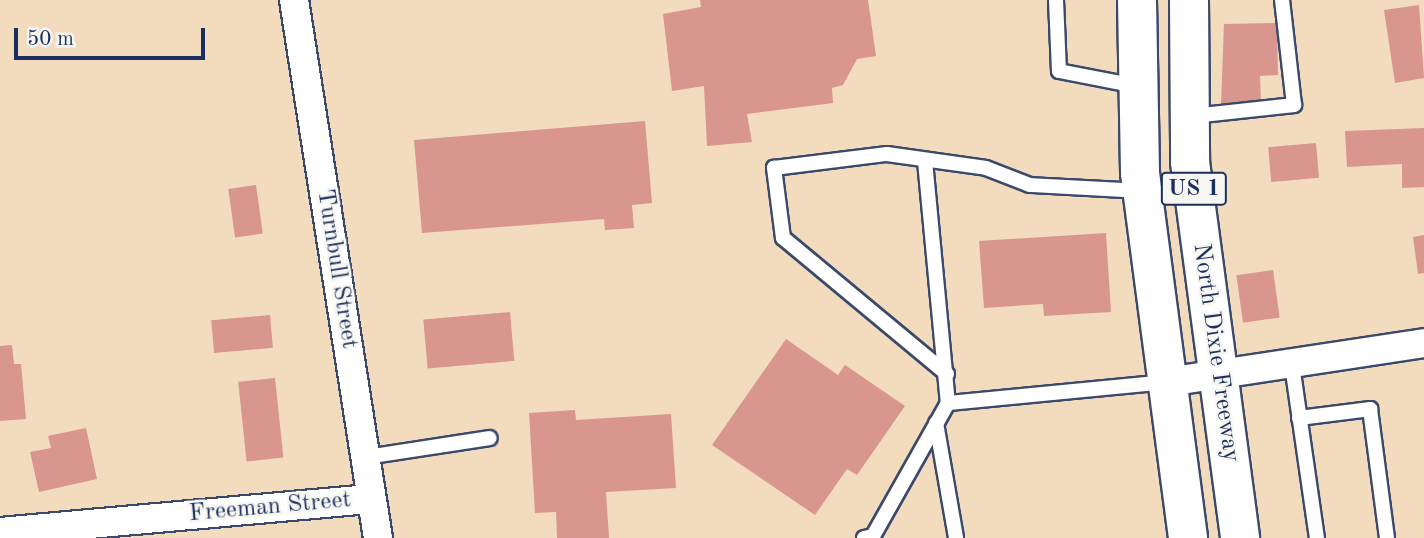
<!DOCTYPE html>
<style>
body{margin:0}
#map{position:relative;width:1424px;height:538px;overflow:hidden;background:#f2dcbd;font-family:"Old Standard TT",serif}
div>[style]{position:absolute}
.building>*{inset:0;background:#d8968e;transform-origin:0 0}
.roads{filter:drop-shadow(2px 0 #3b496c) drop-shadow(-2px 0 #3b496c) drop-shadow(0 2px #3b496c) drop-shadow(0 -2px #3b496c)}
.lane>*{height:14px;margin:-7px;padding:0 7px;transform-origin:7px;border-radius:7px;background:#fff}
.street>*{height:28px;margin:-14px;padding:0 14px;transform-origin:14px;border-radius:14px;background:#fff}
.primary>*{height:38px;margin:-19px;padding:0 19px;transform-origin:19px;border-radius:19px;background:#fff}
span{translate:-50% -50%;white-space:nowrap;text-align:center;line-height:1.15;-webkit-text-stroke:5px #f6f6f2;paint-order:stroke}
.shield-label span{padding:2px 5px;background:#f6f6f2;border:2px solid;border-radius:5px;-webkit-text-stroke-width:0}
.shield-label{font-size:23px;color:#1b2f5e;font-weight:700}
.street-label{font-size:24px;color:#1b2f5e}
.scale{position:absolute;left:14px;top:28px;width:191px;height:32px;box-sizing:border-box;border:4px solid #1b2f5e;border-top:0;padding-left:9px;font-size:21px;line-height:24px;white-space:nowrap;color:#1b2f5e;-webkit-text-stroke:5px #f6f6f2;paint-order:stroke}
</style>
<div id="map">
<div class="building">
<div style="clip-path:polygon(700px 0,868px 0,876px 56px,857px 59px,843px 85px,832px 88px,833px 103px,747px 114px,752px 142px,707px 146px,704px 86px,672px 91px,663px 14px,701px 7px)"></div>
<div style="clip-path:polygon(1419px 5px,1424px 78px,1395px 83px,1384px 10px)"></div>
<div style="clip-path:polygon(1277px 23px,1278px 75px,1260px 76px,1261px 103px,1221px 104px,1224px 24px)"></div>
<div style="clip-path:polygon(645px 121px,652px 203px,632px 205px,634px 228px,605px 230px,604px 219px,422px 233px,414px 140px)"></div>
<div style="clip-path:polygon(1424px 128px,1424px 187px,1402px 188px,1402px 164px,1347px 167px,1345px 131px)"></div>
<div style="left:1316px;top:143px;width:35px;height:48px;rotate:85deg"></div>
<div style="left:256px;top:185px;width:49px;height:28px;rotate:82deg"></div>
<div style="clip-path:polygon(1106px 233px,1111px 312px,1044px 316px,1043px 304px,984px 308px,979px 241px)"></div>
<div style="clip-path:polygon(1424px 235px,1424px 273px,1418px 274px,1413px 237px)"></div>
<div style="left:1273px;top:270px;width:48px;height:37px;rotate:82deg"></div>
<div style="left:510px;top:312px;width:49px;height:87px;rotate:85deg"></div>
<div style="left:270px;top:315px;width:33px;height:59px;rotate:85deg"></div>
<div style="clip-path:polygon(786px 339px,838px 375px,845px 365px,905px 406px,857px 475px,847px 469px,815px 515px,712px 445px)"></div>
<div style="clip-path:polygon(12px 345px,14px 364px,21px 364px,26px 419px,0 421px,0 346px)"></div>
<div style="left:275px;top:378px;width:80px;height:37px;rotate:84deg"></div>
<div style="clip-path:polygon(575px 410px,576px 420px,671px 414px,676px 488px,606px 492px,609px 538px,557px 538px,556px 512px,535px 513px,529px 413px)"></div>
<div style="clip-path:polygon(86px 428px,97px 479px,39px 492px,30px 452px,51px 448px,48px 436px)"></div>
</div>
<div class="roads">
<div class="lane">
<div style="left:1056px;top:0;width:71px;rotate:87.6deg"></div>
<div style="left:1059px;top:71px;width:78px;rotate:11deg"></div>
<div style="left:1193px;top:116px;width:102px;rotate:-6.2deg"></div>
<div style="left:1294px;top:105px;width:106px;rotate:-96.5deg"></div>
<div style="left:925px;top:161px;width:243px;rotate:84.6deg"></div>
<div style="left:1292px;top:365px;width:175px;rotate:81.8deg"></div>
<div style="left:947px;top:374px;width:213px;rotate:-140.3deg"></div>
<div style="left:783px;top:238px;width:71px;rotate:-97.3deg"></div>
<div style="left:774px;top:168px;width:114px;rotate:-7.1deg"></div>
<div style="left:887px;top:154px;width:100px;rotate:8deg"></div>
<div style="left:986px;top:168px;width:47px;rotate:21.1deg"></div>
<div style="left:1030px;top:185px;width:110px;rotate:3.1deg"></div>
<div style="left:1299px;top:418px;width:72px;rotate:-7.2deg"></div>
<div style="left:1370px;top:409px;width:130px;rotate:82.5deg"></div>
<div style="left:936px;top:423px;width:117px;rotate:80.1deg"></div>
<div style="left:366px;top:457px;width:125px;rotate:-8.7deg"></div>
<div style="left:864px;top:538px;width:9px;rotate:-13deg"></div>
<div style="left:873px;top:536px;width:153px;rotate:-60.6deg"></div>
<div style="left:948px;top:403px;width:218px;rotate:-5.5deg"></div>
</div>
<div class="street">
<div style="left:294px;top:0;width:545px;rotate:81.13deg"></div>
<div style="left:1167px;top:382px;width:260px;rotate:-8.6deg"></div>
<div style="left:0;top:532px;width:373px;rotate:-5.1deg"></div>
</div>
<div class="primary">
<div style="left:1137px;top:0;width:173px;rotate:89deg"></div>
<div style="left:1140px;top:173px;width:368px;rotate:82.5deg"></div>
<div style="left:1189px;top:0;width:162px;rotate:89.6deg"></div>
<div style="left:1190px;top:162px;width:379px;rotate:82.4deg"></div>
</div>
</div>
<div class="shield-label">
<span style="left:1194px;top:189px">US 1</span>
</div>
<div class="street-label">
<span style="left:336px;top:269px;rotate:81deg">Turnbull Street</span>
<span style="left:1215px;top:353px;rotate:82deg">North Dixie Freeway</span>
<span style="left:270px;top:508px;rotate:-5deg">Freeman Street</span>
</div>
<div class="scale">50 m</div>
</div>
